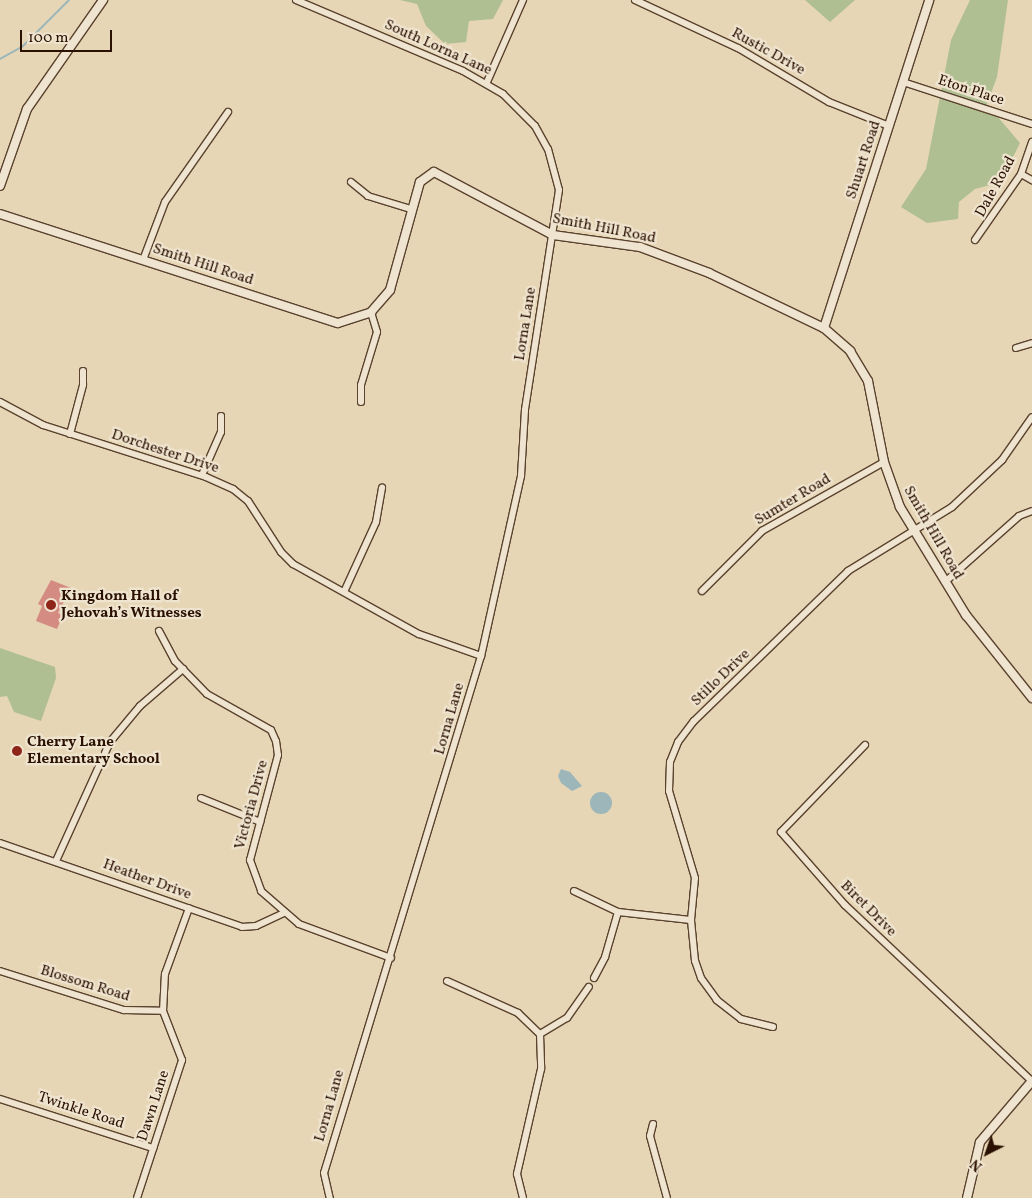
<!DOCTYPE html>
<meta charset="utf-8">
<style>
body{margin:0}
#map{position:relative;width:1032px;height:1198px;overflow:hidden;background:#e6d6b5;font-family:Vollkorn,serif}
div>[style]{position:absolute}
.green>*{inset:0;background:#afbf92}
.water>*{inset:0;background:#9cb6ba}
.round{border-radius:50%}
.stream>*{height:2px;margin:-1px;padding:0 1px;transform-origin:1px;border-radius:1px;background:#9cb6ba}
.building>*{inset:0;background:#d48b81}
.roads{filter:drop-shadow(1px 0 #5a422e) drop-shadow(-1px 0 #5a422e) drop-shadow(0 1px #5a422e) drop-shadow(0 -1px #5a422e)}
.minor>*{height:6px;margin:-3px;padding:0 3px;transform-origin:3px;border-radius:3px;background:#efe4cf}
.tertiary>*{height:8px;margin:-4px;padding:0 4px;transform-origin:4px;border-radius:4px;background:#efe4cf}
.dots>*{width:14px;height:14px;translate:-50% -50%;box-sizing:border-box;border:2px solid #efe4cf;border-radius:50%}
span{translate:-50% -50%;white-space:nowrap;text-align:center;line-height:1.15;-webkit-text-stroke:4.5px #efe4cf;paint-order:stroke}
.street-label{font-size:15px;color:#2b1101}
.poi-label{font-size:15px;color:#2b1101;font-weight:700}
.left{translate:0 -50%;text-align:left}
.north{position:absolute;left:962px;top:1128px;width:50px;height:50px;-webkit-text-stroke:4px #efe4cf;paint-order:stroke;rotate:221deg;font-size:14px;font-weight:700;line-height:20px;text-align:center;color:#2b1101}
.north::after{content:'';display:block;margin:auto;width:18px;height:22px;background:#2b1101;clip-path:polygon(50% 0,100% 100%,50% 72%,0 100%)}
.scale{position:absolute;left:20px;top:30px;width:92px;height:22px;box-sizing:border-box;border:2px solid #2b1101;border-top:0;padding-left:6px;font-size:15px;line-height:18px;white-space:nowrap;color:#2b1101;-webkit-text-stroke:4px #efe4cf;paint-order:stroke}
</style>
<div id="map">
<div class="green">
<div style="clip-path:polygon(400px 0,503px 0,493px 19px,469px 21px,466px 42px,445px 44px,426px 26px,417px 4px)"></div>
<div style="clip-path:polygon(805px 0,855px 0,830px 22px)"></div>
<div style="clip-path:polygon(970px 0,1008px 0,997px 77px,987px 104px,1020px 143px,1001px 182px,975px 189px,959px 202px,958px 219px,927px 223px,901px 207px,926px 169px,951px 40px)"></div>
<div style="clip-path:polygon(0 648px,55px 667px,56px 678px,41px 721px,14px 712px,7px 696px,0 697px)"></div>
</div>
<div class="water">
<div style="clip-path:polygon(561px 769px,570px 772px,582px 786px,572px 791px,561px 783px,558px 776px)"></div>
<div class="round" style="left:590px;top:792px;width:22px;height:22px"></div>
</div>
<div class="stream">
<div style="left:0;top:59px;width:26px;rotate:-29deg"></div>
<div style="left:23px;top:46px;width:65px;rotate:-45deg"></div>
</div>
<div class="building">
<div style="clip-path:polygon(51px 580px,71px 588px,58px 613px,63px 615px,57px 629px,36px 621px,42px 606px,38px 604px)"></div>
</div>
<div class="roads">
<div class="minor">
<div style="left:296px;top:0;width:181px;rotate:23deg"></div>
<div style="left:463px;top:71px;width:46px;rotate:29.9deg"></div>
<div style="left:503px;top:94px;width:45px;rotate:45deg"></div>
<div style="left:535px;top:126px;width:26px;rotate:61deg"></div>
<div style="left:548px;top:149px;width:42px;rotate:75deg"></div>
<div style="left:559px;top:190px;width:223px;rotate:98.8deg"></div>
<div style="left:525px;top:410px;width:66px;rotate:93.5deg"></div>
<div style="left:521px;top:476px;width:184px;rotate:102.5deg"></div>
<div style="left:481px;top:656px;width:540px;rotate:106.89deg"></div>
<div style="left:324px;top:1173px;width:26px;rotate:77deg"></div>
<div style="left:635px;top:0;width:114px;rotate:25deg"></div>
<div style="left:738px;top:48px;width:106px;rotate:30.7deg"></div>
<div style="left:829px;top:102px;width:65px;rotate:21.8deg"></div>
<div style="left:487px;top:82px;width:90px;rotate:-66.3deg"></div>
<div style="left:903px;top:82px;width:136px;rotate:18deg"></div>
<div style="left:1021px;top:174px;width:13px;rotate:29deg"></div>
<div style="left:351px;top:182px;width:22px;rotate:39deg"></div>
<div style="left:368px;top:196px;width:45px;rotate:16.8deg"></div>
<div style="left:975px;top:240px;width:80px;rotate:-55.1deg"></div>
<div style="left:1021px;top:174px;width:34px;rotate:-71deg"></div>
<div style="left:143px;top:260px;width:62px;rotate:-69.2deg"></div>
<div style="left:165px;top:202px;width:110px;rotate:-55deg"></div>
<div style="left:1016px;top:348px;width:17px;rotate:-17deg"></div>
<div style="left:0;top:402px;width:49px;rotate:28.1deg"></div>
<div style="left:43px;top:425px;width:171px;rotate:17.7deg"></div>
<div style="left:206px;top:477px;width:30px;rotate:24deg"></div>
<div style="left:233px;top:489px;width:19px;rotate:39deg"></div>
<div style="left:248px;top:501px;width:61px;rotate:57.1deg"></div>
<div style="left:281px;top:552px;width:17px;rotate:45deg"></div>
<div style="left:293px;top:564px;width:144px;rotate:29.1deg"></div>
<div style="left:419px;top:634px;width:66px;rotate:19.5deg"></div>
<div style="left:361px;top:402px;width:17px;rotate:-90deg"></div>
<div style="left:361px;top:385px;width:55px;rotate:-73.2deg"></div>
<div style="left:377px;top:332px;width:21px;rotate:-107deg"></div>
<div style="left:70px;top:434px;width:51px;rotate:-75.1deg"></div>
<div style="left:83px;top:385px;width:14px;rotate:-90deg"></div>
<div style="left:202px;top:475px;width:47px;rotate:-66.2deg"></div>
<div style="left:221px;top:432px;width:16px;rotate:-90deg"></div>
<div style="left:945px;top:582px;width:99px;rotate:-41.7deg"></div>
<div style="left:1019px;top:516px;width:14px;rotate:-21deg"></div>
<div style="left:702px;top:591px;width:85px;rotate:-45deg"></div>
<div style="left:762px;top:531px;width:140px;rotate:-29.5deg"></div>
<div style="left:344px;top:592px;width:77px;rotate:-65.4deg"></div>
<div style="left:376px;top:522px;width:35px;rotate:-80deg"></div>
<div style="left:159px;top:631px;width:34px;rotate:62deg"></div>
<div style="left:175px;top:661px;width:46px;rotate:45.9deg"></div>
<div style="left:207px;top:694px;width:73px;rotate:29.4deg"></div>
<div style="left:271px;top:730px;width:12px;rotate:66deg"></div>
<div style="left:276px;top:741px;width:14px;rotate:82deg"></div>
<div style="left:278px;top:755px;width:109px;rotate:104.9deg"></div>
<div style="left:250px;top:860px;width:33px;rotate:70deg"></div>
<div style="left:261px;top:891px;width:50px;rotate:41deg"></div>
<div style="left:299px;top:924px;width:98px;rotate:20.3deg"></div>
<div style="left:865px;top:745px;width:121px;rotate:134deg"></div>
<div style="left:781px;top:832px;width:97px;rotate:48.8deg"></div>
<div style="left:845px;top:905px;width:257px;rotate:43.3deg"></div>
<div style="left:201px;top:798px;width:64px;rotate:22.1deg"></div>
<div style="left:0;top:843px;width:256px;rotate:19.1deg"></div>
<div style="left:242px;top:927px;width:14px;rotate:-4deg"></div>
<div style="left:256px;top:926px;width:31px;rotate:-25deg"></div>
<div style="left:56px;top:861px;width:131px;rotate:-65.6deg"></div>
<div style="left:110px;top:742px;width:47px;rotate:-50.2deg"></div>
<div style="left:140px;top:706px;width:57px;rotate:-40.7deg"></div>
<div style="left:574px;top:891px;width:49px;rotate:25.5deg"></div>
<div style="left:618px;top:912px;width:73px;rotate:6.3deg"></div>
<div style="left:0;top:971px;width:130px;rotate:17.5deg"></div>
<div style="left:124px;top:1010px;width:39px;rotate:1deg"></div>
<div style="left:594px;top:978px;width:24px;rotate:-62deg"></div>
<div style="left:605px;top:957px;width:47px;rotate:-73.9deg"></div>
<div style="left:447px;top:981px;width:78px;rotate:24.3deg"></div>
<div style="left:518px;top:1013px;width:30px;rotate:44deg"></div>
<div style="left:540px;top:1034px;width:35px;rotate:88deg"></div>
<div style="left:541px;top:1069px;width:108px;rotate:102.9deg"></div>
<div style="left:517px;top:1174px;width:25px;rotate:76deg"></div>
<div style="left:773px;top:1027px;width:33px;rotate:-166deg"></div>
<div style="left:741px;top:1019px;width:31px;rotate:-142deg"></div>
<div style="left:717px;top:1000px;width:27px;rotate:-126deg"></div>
<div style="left:701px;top:978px;width:18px;rotate:-109deg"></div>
<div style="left:695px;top:961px;width:41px;rotate:-95.6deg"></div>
<div style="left:691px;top:920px;width:42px;rotate:-84.6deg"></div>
<div style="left:695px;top:878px;width:91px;rotate:-106.6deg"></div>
<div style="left:669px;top:791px;width:29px;rotate:-88deg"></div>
<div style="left:670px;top:762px;width:22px;rotate:-68deg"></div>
<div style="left:678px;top:742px;width:26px;rotate:-53deg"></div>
<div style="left:694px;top:721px;width:215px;rotate:-44.2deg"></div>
<div style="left:848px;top:571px;width:122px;rotate:-31.6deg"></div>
<div style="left:952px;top:507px;width:69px;rotate:-43.2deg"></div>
<div style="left:1002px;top:460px;width:52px;rotate:-55.1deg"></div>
<div style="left:540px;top:1034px;width:31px;rotate:-31deg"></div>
<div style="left:567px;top:1018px;width:38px;rotate:-55deg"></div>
<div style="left:0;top:1099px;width:161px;rotate:17.8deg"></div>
<div style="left:653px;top:1124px;width:12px;rotate:104deg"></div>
<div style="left:650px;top:1136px;width:64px;rotate:74.7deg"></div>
<div style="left:137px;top:1198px;width:145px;rotate:-71.9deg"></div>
<div style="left:182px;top:1060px;width:53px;rotate:-111.2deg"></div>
<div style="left:163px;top:1011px;width:37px;rotate:-87deg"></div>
<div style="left:165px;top:974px;width:70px;rotate:-70deg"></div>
</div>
<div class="tertiary">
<div style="left:0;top:186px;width:82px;rotate:-70.7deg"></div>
<div style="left:27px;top:109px;width:133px;rotate:-55.1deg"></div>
<div style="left:0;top:214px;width:355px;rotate:17.9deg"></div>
<div style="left:338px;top:323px;width:35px;rotate:-18deg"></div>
<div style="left:371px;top:312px;width:29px;rotate:-49deg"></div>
<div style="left:390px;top:290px;width:112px;rotate:-74.5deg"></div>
<div style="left:420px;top:182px;width:17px;rotate:-36deg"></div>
<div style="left:434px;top:172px;width:135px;rotate:27.9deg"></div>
<div style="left:553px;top:235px;width:88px;rotate:7.9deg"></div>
<div style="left:640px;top:247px;width:74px;rotate:20.6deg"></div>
<div style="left:709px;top:273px;width:127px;rotate:25.6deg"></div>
<div style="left:824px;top:328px;width:35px;rotate:41deg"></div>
<div style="left:850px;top:351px;width:35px;rotate:59deg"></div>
<div style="left:868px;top:381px;width:83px;rotate:78.8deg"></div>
<div style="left:884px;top:462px;width:48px;rotate:70.4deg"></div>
<div style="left:900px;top:507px;width:127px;rotate:58.6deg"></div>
<div style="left:966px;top:615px;width:106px;rotate:51.5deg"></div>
<div style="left:824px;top:328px;width:344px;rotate:-72.2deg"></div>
<div style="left:967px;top:1198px;width:57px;rotate:-76.9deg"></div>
<div style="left:980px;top:1142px;width:80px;rotate:-49.6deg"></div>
</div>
</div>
<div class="dots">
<div style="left:51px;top:605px;background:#8f2418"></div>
<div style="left:17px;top:751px;background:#8f2418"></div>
</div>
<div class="street-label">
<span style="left:438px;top:48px;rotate:24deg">South Lorna Lane</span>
<span style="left:768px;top:52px;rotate:29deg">Rustic Drive</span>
<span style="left:971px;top:91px;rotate:18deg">Eton Place</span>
<span style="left:864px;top:160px;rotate:-72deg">Shuart Road</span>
<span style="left:996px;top:187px;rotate:-61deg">Dale Road</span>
<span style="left:604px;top:229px;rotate:11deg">Smith Hill Road</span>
<span style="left:203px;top:265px;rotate:18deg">Smith Hill Road</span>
<span style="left:526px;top:324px;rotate:-81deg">Lorna Lane</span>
<span style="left:165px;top:452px;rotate:18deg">Dorchester Drive</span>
<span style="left:793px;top:500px;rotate:-31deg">Sumter Road</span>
<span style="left:933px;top:533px;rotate:60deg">Smith Hill Road</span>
<span style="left:721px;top:678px;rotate:-44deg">Stillo Drive</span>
<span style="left:450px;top:719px;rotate:-74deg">Lorna Lane</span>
<span style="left:252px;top:805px;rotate:-75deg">Victoria Drive</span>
<span style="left:147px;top:880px;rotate:20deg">Heather Drive</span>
<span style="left:868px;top:909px;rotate:45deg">Biret Drive</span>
<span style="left:85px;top:984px;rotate:17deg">Blossom Road</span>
<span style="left:154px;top:1106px;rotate:-72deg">Dawn Lane</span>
<span style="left:330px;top:1106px;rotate:-74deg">Lorna Lane</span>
<span style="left:81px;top:1111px;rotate:18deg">Twinkle Road</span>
</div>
<div class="poi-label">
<span class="left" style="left:61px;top:605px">Kingdom Hall of<br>Jehovah’s Witnesses</span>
<span class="left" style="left:27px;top:751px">Cherry Lane<br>Elementary School</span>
</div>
<div class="north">N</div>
<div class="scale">100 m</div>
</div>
